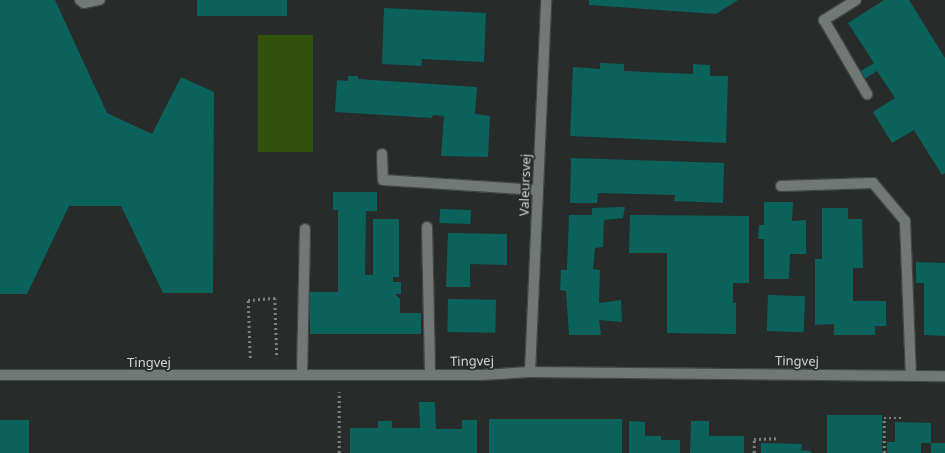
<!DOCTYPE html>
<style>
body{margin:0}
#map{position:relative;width:945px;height:453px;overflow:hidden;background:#272b2a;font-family:"Noto Sans",sans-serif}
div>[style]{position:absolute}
.green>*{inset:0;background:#32510a;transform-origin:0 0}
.building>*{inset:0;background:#0b625b;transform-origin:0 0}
.path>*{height:2.5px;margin-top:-1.25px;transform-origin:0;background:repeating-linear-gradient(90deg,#7d817f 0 2px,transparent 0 5px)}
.roads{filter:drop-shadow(1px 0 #424644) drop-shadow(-1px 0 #424644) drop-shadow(0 1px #424644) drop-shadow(0 -1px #424644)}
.service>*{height:10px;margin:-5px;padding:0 5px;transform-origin:5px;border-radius:5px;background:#727875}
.minor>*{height:10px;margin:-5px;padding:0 5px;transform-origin:5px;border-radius:5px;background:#727875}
span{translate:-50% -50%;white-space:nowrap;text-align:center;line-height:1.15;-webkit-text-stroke:3.5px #272b2a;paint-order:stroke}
.street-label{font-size:13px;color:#d2d5d3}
</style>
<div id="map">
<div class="green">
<div style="left:258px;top:35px;width:55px;height:117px"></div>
</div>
<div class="building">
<div style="clip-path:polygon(0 0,55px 0,107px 113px,152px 134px,181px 77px,214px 92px,213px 293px,163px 293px,121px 206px,69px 206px,27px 294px,0 294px)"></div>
<div style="left:197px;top:0;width:90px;height:16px"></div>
<div style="clip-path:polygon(589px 0,738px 0,716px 14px,589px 5px)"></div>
<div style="clip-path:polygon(884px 0,909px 0,945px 58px,945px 173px,942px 175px,914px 130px,892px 143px,873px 112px,895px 98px,877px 71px,864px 79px,859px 72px,874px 63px,848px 23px)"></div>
<div style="clip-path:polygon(384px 8px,486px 13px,484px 62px,422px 59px,421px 66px,382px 64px)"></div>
<div style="clip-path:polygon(600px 63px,624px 64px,624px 71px,693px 74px,693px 64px,710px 65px,710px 76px,728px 76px,726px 143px,570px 136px,573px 67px,600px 69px)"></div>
<div style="clip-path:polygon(348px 76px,358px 76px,358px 79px,477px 87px,475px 114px,490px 116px,488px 157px,441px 156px,444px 116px,433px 115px,432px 118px,335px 112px,337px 80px,348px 81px)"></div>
<div style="clip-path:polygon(571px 158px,724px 163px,723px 203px,674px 201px,675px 195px,598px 193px,597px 203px,570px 203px)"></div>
<div style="clip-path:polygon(333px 192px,377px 192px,377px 211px,366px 211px,365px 275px,373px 275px,373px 219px,399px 219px,399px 277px,393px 277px,393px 282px,401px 282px,401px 294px,395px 294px,400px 299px,400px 313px,421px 313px,421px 334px,310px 334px,310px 292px,338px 292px,338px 210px,333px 210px)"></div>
<div style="clip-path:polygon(764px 202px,793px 202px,792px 221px,806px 220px,806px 254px,790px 254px,789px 279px,764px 279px,764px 239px,758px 239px,759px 225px,764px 225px)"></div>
<div style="clip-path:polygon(625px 207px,623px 218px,604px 220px,603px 247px,595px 248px,593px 269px,600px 270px,599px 303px,621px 300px,622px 322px,599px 320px,601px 335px,569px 335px,566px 291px,560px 290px,561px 270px,567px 270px,569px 215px,592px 215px,592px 208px)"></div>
<div style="clip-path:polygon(822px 208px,848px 208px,848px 219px,862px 219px,863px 268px,853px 268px,853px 301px,886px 301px,886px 326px,875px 326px,875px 335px,834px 335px,834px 324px,815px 325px,815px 259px,822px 259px)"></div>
<div style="left:440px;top:209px;width:31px;height:14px;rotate:2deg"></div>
<div style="clip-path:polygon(630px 215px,749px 216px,749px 283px,733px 283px,733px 303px,736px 303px,736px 334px,667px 333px,667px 253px,629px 253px)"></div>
<div style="clip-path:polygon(448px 233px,507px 234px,507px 265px,470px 264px,470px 287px,446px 287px)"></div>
<div style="clip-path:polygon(916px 262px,945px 263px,945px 336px,924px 335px,924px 283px,916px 283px)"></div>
<div style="left:768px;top:295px;width:37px;height:36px;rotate:2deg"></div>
<div style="left:448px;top:299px;width:48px;height:33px;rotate:1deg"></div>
<div style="clip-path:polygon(419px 402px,435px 402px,436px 429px,462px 429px,462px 420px,477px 420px,477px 453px,350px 453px,350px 428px,378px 428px,378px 421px,392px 421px,392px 428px,420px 428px)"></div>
<div style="left:882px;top:415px;width:38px;height:55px;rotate:90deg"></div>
<div style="left:622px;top:419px;width:34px;height:133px;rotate:90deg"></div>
<div style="left:0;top:420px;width:29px;height:33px"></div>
<div style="clip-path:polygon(629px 421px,645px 422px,645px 436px,661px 436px,661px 440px,680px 440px,680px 453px,629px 453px)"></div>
<div style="clip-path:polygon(691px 421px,709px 421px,709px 436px,744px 436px,744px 453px,690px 453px)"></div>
<div style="clip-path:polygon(895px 422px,931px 423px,931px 443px,921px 443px,921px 453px,887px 453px,887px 442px,895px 442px)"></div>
<div style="clip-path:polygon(761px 443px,802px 444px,801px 450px,811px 451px,811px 453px,761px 453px)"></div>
<div style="left:931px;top:443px;width:14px;height:10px"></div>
</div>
<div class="path">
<div style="left:250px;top:358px;width:58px;rotate:-92deg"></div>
<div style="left:248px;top:300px;width:27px;rotate:-4deg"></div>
<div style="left:275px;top:298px;width:60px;rotate:88.1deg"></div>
<div style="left:339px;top:453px;width:61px;rotate:-90deg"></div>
<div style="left:754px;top:453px;width:14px;rotate:-90deg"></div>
<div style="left:754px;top:439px;width:24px;rotate:-2deg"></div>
<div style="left:884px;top:453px;width:35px;rotate:-90deg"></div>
<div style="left:884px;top:418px;width:19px"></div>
</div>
<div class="roads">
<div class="service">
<div style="left:80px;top:0;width:5px;rotate:37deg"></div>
<div style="left:84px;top:3px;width:16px;rotate:-11deg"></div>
<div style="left:856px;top:0;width:38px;rotate:148deg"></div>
<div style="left:824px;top:20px;width:86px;rotate:59.8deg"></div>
<div style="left:382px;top:154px;width:26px;rotate:88deg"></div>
<div style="left:383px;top:180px;width:155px;rotate:3.7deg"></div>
<div style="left:781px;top:186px;width:92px;rotate:-1.9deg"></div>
<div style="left:873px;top:183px;width:50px;rotate:49.9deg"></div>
<div style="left:905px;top:221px;width:155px;rotate:87.8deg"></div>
<div style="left:427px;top:227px;width:148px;rotate:88.8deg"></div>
<div style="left:302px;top:374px;width:145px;rotate:-88.8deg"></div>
</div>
<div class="minor">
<div style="left:530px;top:372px;width:372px;rotate:-87.5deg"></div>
<div style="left:0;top:375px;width:482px"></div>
<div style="left:482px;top:375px;width:48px;rotate:-3.6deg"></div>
<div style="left:530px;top:372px;width:415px;rotate:0.6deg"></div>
</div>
</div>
<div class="street-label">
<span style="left:525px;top:185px;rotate:-88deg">Valeursvej</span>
<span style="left:472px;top:361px;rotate:-1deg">Tingvej</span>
<span style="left:797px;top:361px;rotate:1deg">Tingvej</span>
<span style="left:149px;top:362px">Tingvej</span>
</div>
</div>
